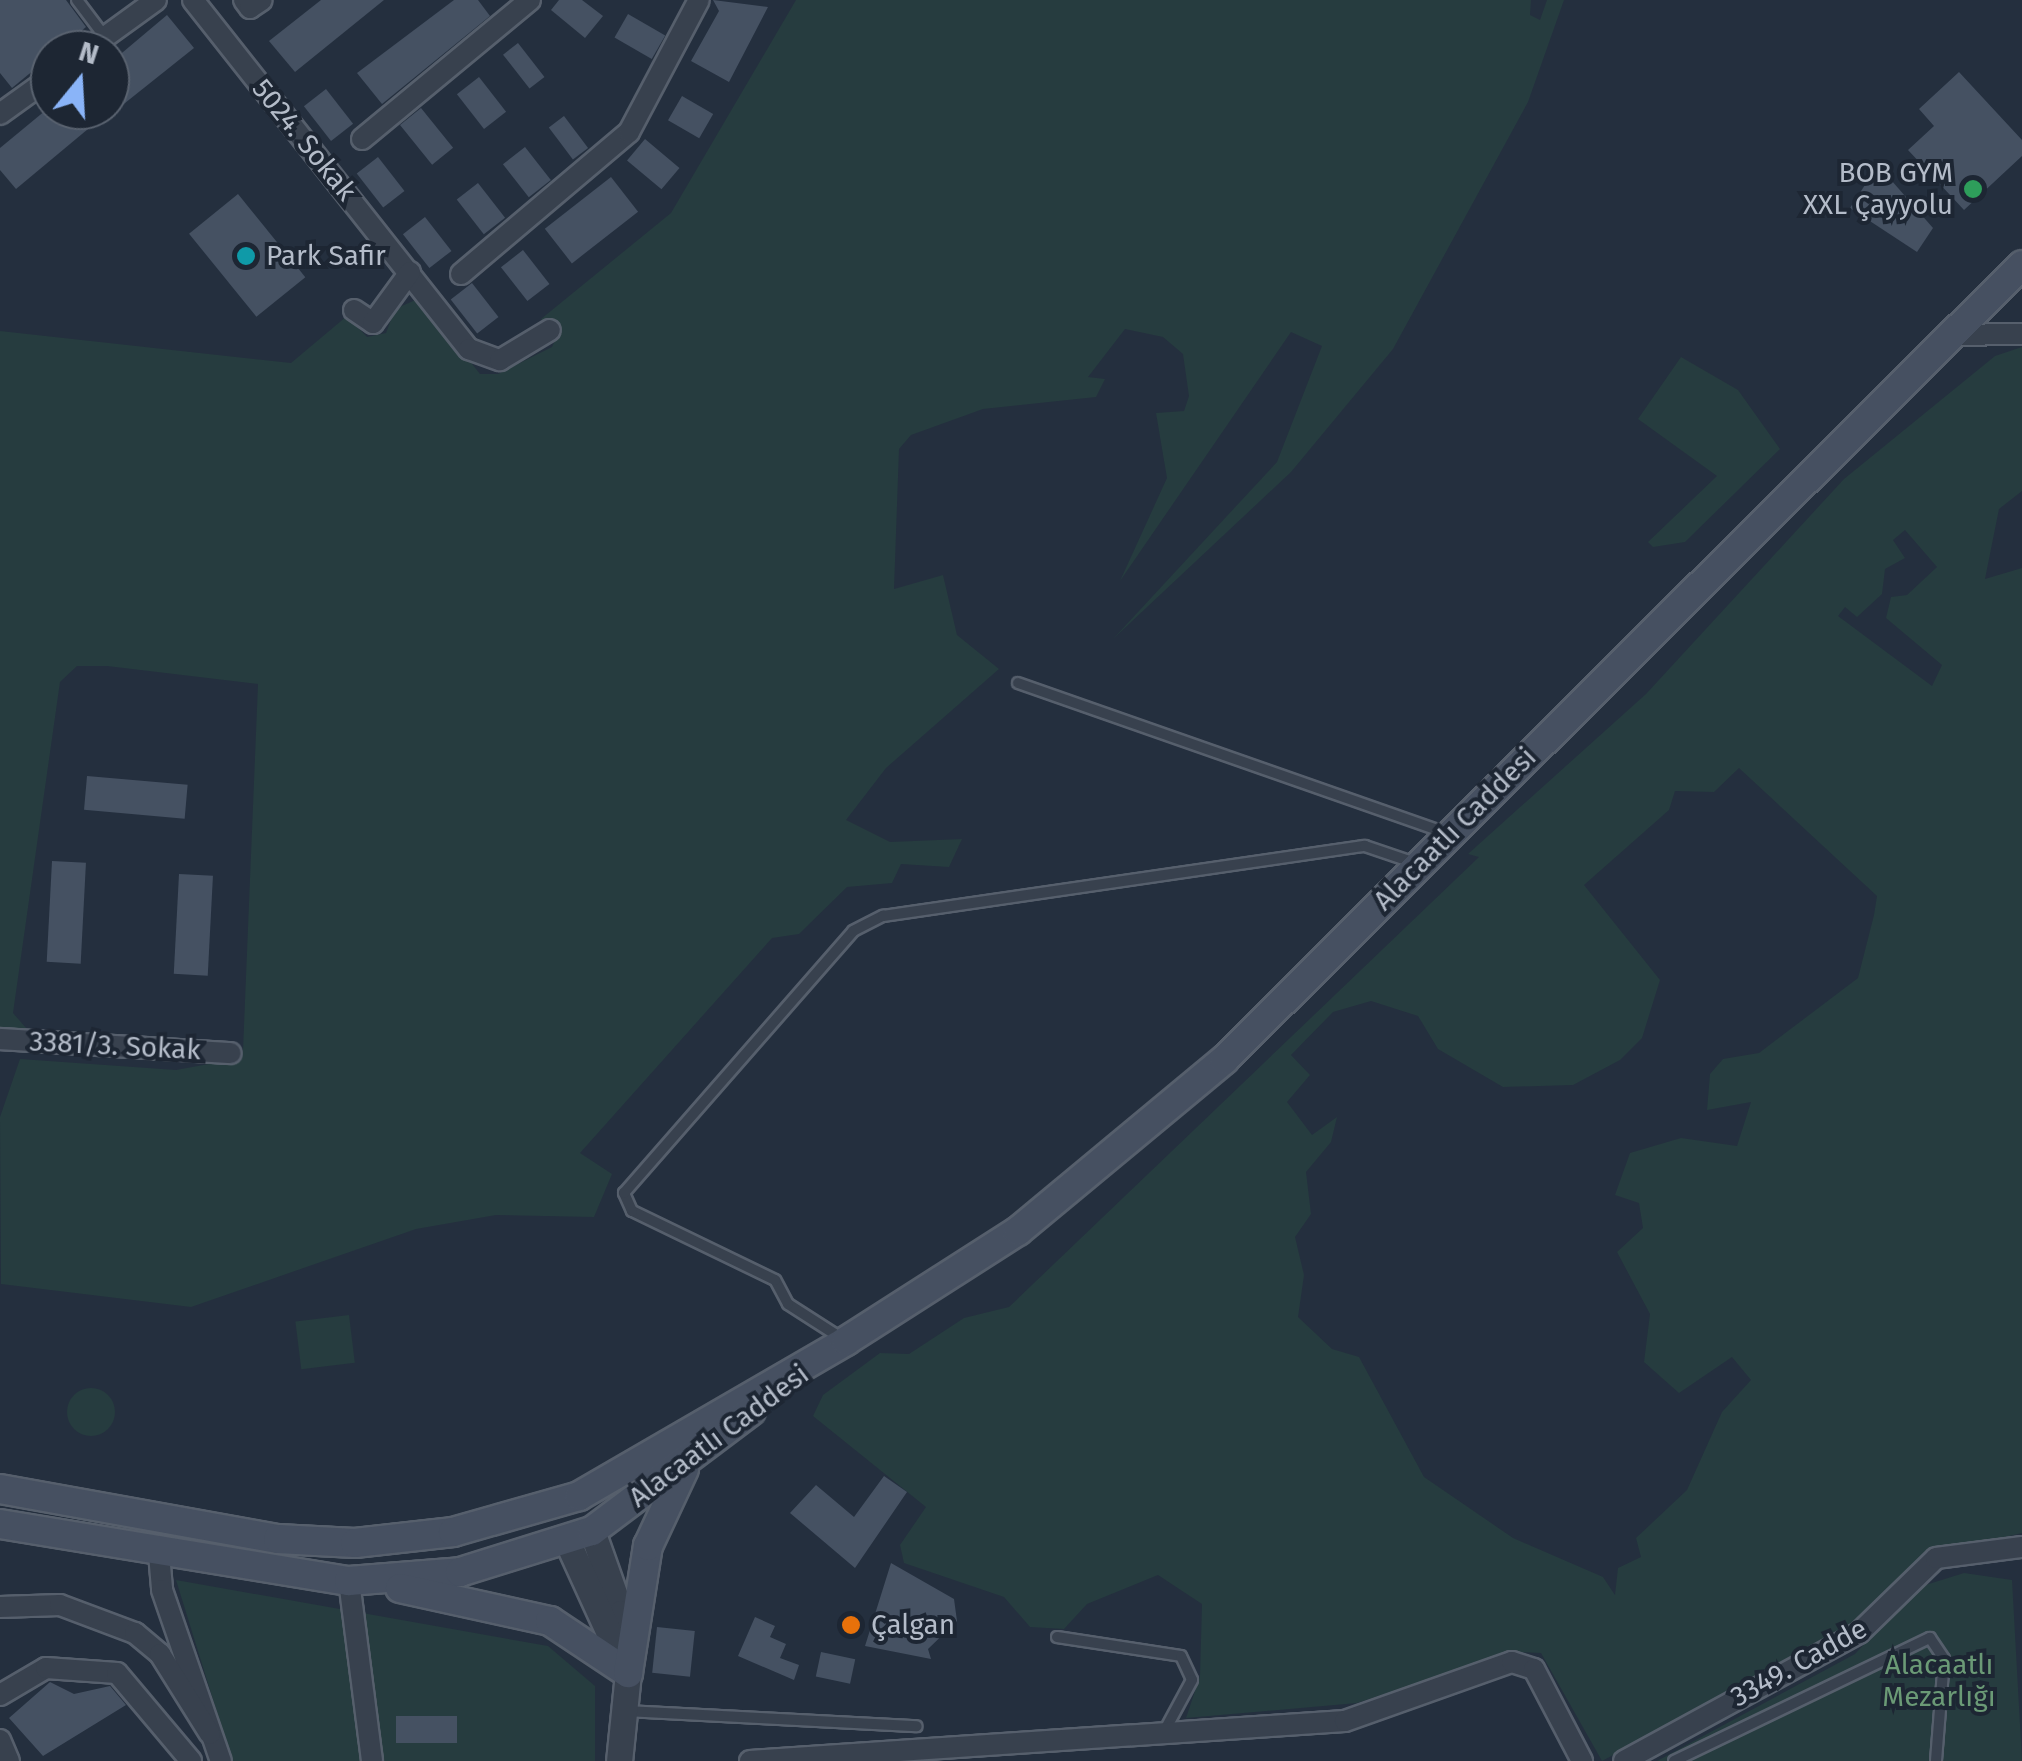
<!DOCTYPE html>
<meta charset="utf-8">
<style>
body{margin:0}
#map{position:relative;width:2022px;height:1761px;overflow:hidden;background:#242f3e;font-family:"Fira Sans",sans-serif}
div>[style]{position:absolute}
.green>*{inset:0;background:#263c3f;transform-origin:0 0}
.round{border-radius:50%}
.building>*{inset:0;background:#455162;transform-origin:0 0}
.roads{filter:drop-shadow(2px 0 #565f6c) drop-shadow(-2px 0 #565f6c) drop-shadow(0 2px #565f6c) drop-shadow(0 -2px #565f6c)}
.service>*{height:10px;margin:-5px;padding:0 5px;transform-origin:5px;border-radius:5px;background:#38414e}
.minor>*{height:20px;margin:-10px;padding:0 10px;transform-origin:10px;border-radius:10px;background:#38414e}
.tertiary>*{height:25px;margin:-12.5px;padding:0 12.5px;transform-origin:12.5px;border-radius:12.5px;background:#38414e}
.secondary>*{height:28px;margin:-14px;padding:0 14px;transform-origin:14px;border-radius:14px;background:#465061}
.dots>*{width:28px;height:28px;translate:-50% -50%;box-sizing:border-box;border:5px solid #1d2633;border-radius:50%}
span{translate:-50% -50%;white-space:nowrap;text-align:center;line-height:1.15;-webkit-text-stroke:8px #1d2633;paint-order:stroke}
.street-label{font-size:28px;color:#b4bcc9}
.poi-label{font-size:28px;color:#b4bcc9}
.right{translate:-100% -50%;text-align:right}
.left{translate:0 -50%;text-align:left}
.park-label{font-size:28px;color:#6b9a76}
.north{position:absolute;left:30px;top:30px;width:100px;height:100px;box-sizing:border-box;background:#1d2633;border:2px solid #59626f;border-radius:50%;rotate:18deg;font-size:28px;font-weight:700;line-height:40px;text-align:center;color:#b4bcc9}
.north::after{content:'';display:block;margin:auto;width:35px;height:45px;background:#8ab4f8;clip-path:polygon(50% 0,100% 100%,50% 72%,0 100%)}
</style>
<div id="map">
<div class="green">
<div style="clip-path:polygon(796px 0,1531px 0,1530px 15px,1540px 20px,1547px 0,1564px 0,1528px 102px,1393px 349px,1291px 472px,1113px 639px,1277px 462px,1322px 346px,1291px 332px,1120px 581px,1167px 478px,1156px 413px,1184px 411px,1189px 396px,1183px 354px,1163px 337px,1125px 329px,1088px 377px,1105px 379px,1096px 397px,983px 409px,911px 435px,899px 449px,894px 589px,943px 575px,957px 635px,999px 669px,886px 768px,846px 820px,890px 842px,962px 839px,949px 867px,901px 864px,892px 883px,847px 887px,799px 934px,772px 938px,580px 1153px,612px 1174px,594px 1217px,496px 1215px,416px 1229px,191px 1307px,1px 1284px,0 1117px,20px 1059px,176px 1070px,236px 1059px,243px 1050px,258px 684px,107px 666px,77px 666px,60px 682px,13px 1013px,27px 1029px,0 1029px,0 331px,291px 363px,347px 316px,367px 337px,386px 333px,395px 309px,420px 298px,480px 374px,498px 374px,552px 347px,557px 336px,541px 319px,671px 213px)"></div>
<div style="clip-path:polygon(evenodd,2022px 347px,2022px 491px,1999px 509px,1985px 579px,2022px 568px,2022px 1533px,1925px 1556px,1851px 1628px,1602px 1761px,1541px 1653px,1514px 1652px,1357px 1703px,1186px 1718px,1200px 1676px,1202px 1604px,1158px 1575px,1087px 1604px,1064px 1629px,1030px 1627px,1004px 1597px,904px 1563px,900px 1545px,926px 1507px,813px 1416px,823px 1395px,880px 1353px,909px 1354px,964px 1318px,1009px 1307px,1479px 857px,1468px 854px,1646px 694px,1844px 479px,1995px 356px,2022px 347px,1905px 530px,1937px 567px,1907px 595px,1891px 597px,1886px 618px,1942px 665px,1932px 686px,1838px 616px,1845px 607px,1857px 617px,1882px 594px,1885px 569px,1905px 558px,1893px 540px,1905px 530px,2022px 347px,1739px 768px,1877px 896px,1874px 915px,1858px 978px,1759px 1053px,1723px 1059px,1710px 1074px,1707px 1110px,1751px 1102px,1737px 1146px,1681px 1138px,1630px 1153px,1615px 1195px,1639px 1203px,1643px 1228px,1617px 1252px,1650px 1314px,1644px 1362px,1679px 1393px,1732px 1357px,1751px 1380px,1722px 1412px,1687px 1490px,1636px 1538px,1641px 1557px,1618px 1568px,1615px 1595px,1603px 1577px,1513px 1538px,1424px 1477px,1359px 1357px,1332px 1349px,1298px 1317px,1304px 1275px,1295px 1237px,1311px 1214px,1306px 1172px,1331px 1142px,1337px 1117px,1312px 1135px,1287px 1102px,1310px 1075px,1291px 1055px,1333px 1012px,1371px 1001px,1418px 1016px,1438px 1049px,1503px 1087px,1573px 1085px,1620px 1060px,1642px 1038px,1660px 980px,1584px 885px,1669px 810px,1675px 791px,1714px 792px,1739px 768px)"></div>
<div style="clip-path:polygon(1681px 357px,1738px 390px,1780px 449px,1685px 542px,1653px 547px,1648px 542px,1717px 476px,1638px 419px)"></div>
<div style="left:349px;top:1315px;width:48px;height:54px;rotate:83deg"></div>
<div class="round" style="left:67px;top:1388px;width:48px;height:48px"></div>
<div style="clip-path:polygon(1964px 1573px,2012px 1580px,2022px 1761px,1657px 1761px,1855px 1654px,1916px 1588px)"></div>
<div style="clip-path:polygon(176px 1580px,548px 1646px,595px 1686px,595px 1761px,232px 1761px)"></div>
</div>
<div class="building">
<div style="clip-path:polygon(0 0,66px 0,86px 27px,12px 88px,0 73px)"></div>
<div style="clip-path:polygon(321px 0,384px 0,295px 72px,269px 41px)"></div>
<div style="clip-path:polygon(454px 0,478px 0,490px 16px,382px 104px,357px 73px)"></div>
<div style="clip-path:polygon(559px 0,582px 0,603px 16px,585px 38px,551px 10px)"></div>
<div style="clip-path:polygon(713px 0,768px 7px,729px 82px,691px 61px,719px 11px)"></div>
<div style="left:628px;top:14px;width:43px;height:27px;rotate:30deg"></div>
<div style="clip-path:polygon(167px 15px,194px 48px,110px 115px,110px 63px)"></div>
<div style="left:518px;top:43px;width:43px;height:19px;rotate:52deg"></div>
<div style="clip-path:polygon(1959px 72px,2022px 140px,2022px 156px,1964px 210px,1908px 150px,1934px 126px,1919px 109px)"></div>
<div style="left:479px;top:77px;width:44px;height:28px;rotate:52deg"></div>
<div style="left:326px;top:89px;width:44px;height:28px;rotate:52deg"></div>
<div style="left:682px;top:96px;width:36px;height:28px;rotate:30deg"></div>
<div style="left:421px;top:108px;width:51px;height:27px;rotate:51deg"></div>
<div style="clip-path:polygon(46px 110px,83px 110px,94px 124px,16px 189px,0 170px,0 148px)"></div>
<div style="left:564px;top:116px;width:40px;height:19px;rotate:53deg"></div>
<div style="left:645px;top:139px;width:45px;height:28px;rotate:40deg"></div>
<div style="left:525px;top:147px;width:42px;height:28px;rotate:52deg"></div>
<div style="left:378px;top:157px;width:43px;height:27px;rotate:52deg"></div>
<div style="clip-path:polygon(1878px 165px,1933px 228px,1917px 252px,1850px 208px)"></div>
<div style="left:611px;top:177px;width:44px;height:84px;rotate:52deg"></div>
<div style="left:478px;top:183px;width:44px;height:27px;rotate:52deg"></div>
<div style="left:238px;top:194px;width:107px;height:63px;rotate:51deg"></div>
<div style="left:425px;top:217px;width:43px;height:28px;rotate:52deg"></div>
<div style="left:523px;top:250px;width:43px;height:28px;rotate:52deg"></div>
<div style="left:472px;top:283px;width:43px;height:27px;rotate:52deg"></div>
<div style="left:87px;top:776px;width:101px;height:34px;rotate:5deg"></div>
<div style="left:52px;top:861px;width:34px;height:101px;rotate:3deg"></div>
<div style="left:179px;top:874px;width:34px;height:100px;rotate:3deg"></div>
<div style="clip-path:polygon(884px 1476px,907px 1492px,855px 1568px,790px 1513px,816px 1485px,854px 1517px)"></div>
<div style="clip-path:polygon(891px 1563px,954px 1599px,957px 1621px,928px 1649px,931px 1659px,865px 1646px)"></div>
<div style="clip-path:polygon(755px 1617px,775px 1626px,770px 1637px,786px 1644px,780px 1658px,799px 1665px,794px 1680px,738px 1656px)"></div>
<div style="left:657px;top:1627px;width:38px;height:46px;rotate:6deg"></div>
<div style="left:821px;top:1652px;width:35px;height:25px;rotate:12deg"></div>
<div style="clip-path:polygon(50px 1682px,74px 1694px,110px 1686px,126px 1705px,43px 1756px,9px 1718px)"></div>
<div style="left:396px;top:1716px;width:61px;height:27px"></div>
</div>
<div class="roads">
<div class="service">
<div style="left:77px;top:0;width:46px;rotate:52.9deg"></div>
<div style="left:1018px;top:683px;width:456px;rotate:19.3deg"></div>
<div style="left:841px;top:1338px;width:63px;rotate:-147.3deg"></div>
<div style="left:788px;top:1304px;width:27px;rotate:-118deg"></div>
<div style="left:775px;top:1280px;width:159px;rotate:-154.2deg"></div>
<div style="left:632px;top:1211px;width:20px;rotate:-114deg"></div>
<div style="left:624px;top:1193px;width:348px;rotate:-48.8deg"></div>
<div style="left:853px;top:931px;width:34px;rotate:-27deg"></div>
<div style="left:883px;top:916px;width:487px;rotate:-8.3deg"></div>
<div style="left:1365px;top:846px;width:53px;rotate:18.8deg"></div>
<div style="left:1057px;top:1637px;width:125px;rotate:8.7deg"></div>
<div style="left:1181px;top:1656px;width:26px;rotate:65deg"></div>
<div style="left:1192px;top:1680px;width:55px;rotate:118.4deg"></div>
<div style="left:626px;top:1711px;width:291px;rotate:3deg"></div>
<div style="left:1674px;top:1761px;width:284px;rotate:-25.7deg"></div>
<div style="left:1930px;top:1638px;width:25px;rotate:56deg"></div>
<div style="left:1944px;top:1659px;width:102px;rotate:94.5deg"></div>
</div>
<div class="minor">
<div style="left:193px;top:0;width:445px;rotate:51.7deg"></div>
<div style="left:469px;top:349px;width:33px;rotate:20deg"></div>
<div style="left:500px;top:360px;width:58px;rotate:-31deg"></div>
<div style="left:244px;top:0;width:10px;rotate:53deg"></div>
<div style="left:250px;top:8px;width:14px;rotate:-34deg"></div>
<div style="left:87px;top:50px;width:85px;rotate:-35.9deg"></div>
<div style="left:0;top:114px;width:62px;rotate:-35.8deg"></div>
<div style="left:362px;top:139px;width:218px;rotate:-39.6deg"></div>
<div style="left:461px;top:274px;width:220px;rotate:-40.2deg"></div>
<div style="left:629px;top:132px;width:149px;rotate:-62.1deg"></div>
<div style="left:354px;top:310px;width:23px;rotate:34deg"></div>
<div style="left:373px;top:323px;width:63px;rotate:-54deg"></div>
<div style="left:1950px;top:335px;width:72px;rotate:-0.8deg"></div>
<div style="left:0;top:1039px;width:231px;rotate:3.5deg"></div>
<div style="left:159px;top:1554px;width:36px;rotate:85deg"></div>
<div style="left:162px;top:1590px;width:181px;rotate:71deg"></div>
<div style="left:349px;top:1581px;width:181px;rotate:82.7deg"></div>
<div style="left:0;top:1607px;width:60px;rotate:-1.9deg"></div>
<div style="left:60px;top:1605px;width:80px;rotate:20.5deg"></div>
<div style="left:135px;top:1633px;width:33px;rotate:40deg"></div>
<div style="left:160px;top:1654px;width:94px;rotate:58deg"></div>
<div style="left:0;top:1695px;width:53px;rotate:-30.4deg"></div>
<div style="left:46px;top:1668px;width:71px;rotate:4deg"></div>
<div style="left:117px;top:1673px;width:115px;rotate:49.9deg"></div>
<div style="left:0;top:1740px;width:23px;rotate:67deg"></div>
<div style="left:750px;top:1761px;width:596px;rotate:-3.85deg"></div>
<div style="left:1345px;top:1721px;width:177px;rotate:-19.5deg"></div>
<div style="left:1512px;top:1662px;width:23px;rotate:18deg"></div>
<div style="left:1534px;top:1669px;width:104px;rotate:62.4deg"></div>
<div style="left:1624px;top:1761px;width:268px;rotate:-28.6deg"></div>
<div style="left:1859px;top:1633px;width:107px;rotate:-44.2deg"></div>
<div style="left:1936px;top:1558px;width:87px;rotate:-7.3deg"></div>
</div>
<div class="tertiary">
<div style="left:592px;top:1531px;width:87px;rotate:70.5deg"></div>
<div style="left:621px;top:1613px;width:60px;rotate:83.3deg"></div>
<div style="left:628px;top:1673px;width:88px;rotate:95.8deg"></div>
<div style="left:568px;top:1543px;width:123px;rotate:65.5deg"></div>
</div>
<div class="secondary">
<div style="left:0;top:1489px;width:282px;rotate:10.2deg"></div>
<div style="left:278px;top:1539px;width:77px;rotate:3deg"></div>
<div style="left:355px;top:1543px;width:99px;rotate:-6.4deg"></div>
<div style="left:453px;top:1532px;width:131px;rotate:-15.9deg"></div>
<div style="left:579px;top:1496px;width:309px;rotate:-30.1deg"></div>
<div style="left:846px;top:1341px;width:204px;rotate:-32.6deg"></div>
<div style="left:1018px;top:1231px;width:268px;rotate:-39.7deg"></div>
<div style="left:1224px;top:1060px;width:1126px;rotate:-44.89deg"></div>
<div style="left:0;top:1524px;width:354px;rotate:9.3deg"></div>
<div style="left:349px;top:1581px;width:111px;rotate:-4.6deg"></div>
<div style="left:460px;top:1572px;width:138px;rotate:-17.3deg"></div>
<div style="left:592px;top:1531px;width:199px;rotate:-37deg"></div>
<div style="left:400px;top:1588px;width:154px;rotate:12.4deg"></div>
<div style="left:550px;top:1621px;width:94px;rotate:33.7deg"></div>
<div style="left:628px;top:1673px;width:129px;rotate:-81.1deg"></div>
<div style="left:648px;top:1546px;width:85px;rotate:-64.9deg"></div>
</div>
</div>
<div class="dots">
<div style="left:1973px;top:189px;background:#2e9e5b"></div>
<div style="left:246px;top:256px;background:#0f9aa8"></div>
<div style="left:851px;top:1625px;background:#e8710a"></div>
</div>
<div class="street-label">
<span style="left:304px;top:140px;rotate:51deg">5024. Sokak</span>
<span style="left:1455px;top:829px;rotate:-45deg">Alacaatlı Caddesi</span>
<span style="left:115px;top:1046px;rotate:3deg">3381/3. Sokak</span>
<span style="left:719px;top:1436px;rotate:-37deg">Alacaatlı Caddesi</span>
<span style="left:1799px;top:1663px;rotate:-29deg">3349. Cadde</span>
</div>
<div class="poi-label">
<span class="right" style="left:1953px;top:189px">BOB GYM<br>XXL Çayyolu</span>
<span class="left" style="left:266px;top:256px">Park Safir</span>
<span class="left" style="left:871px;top:1625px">Çalgan</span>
</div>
<div class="park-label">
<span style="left:1939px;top:1681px">Alacaatlı<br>Mezarlığı</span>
</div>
<div class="north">N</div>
</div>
